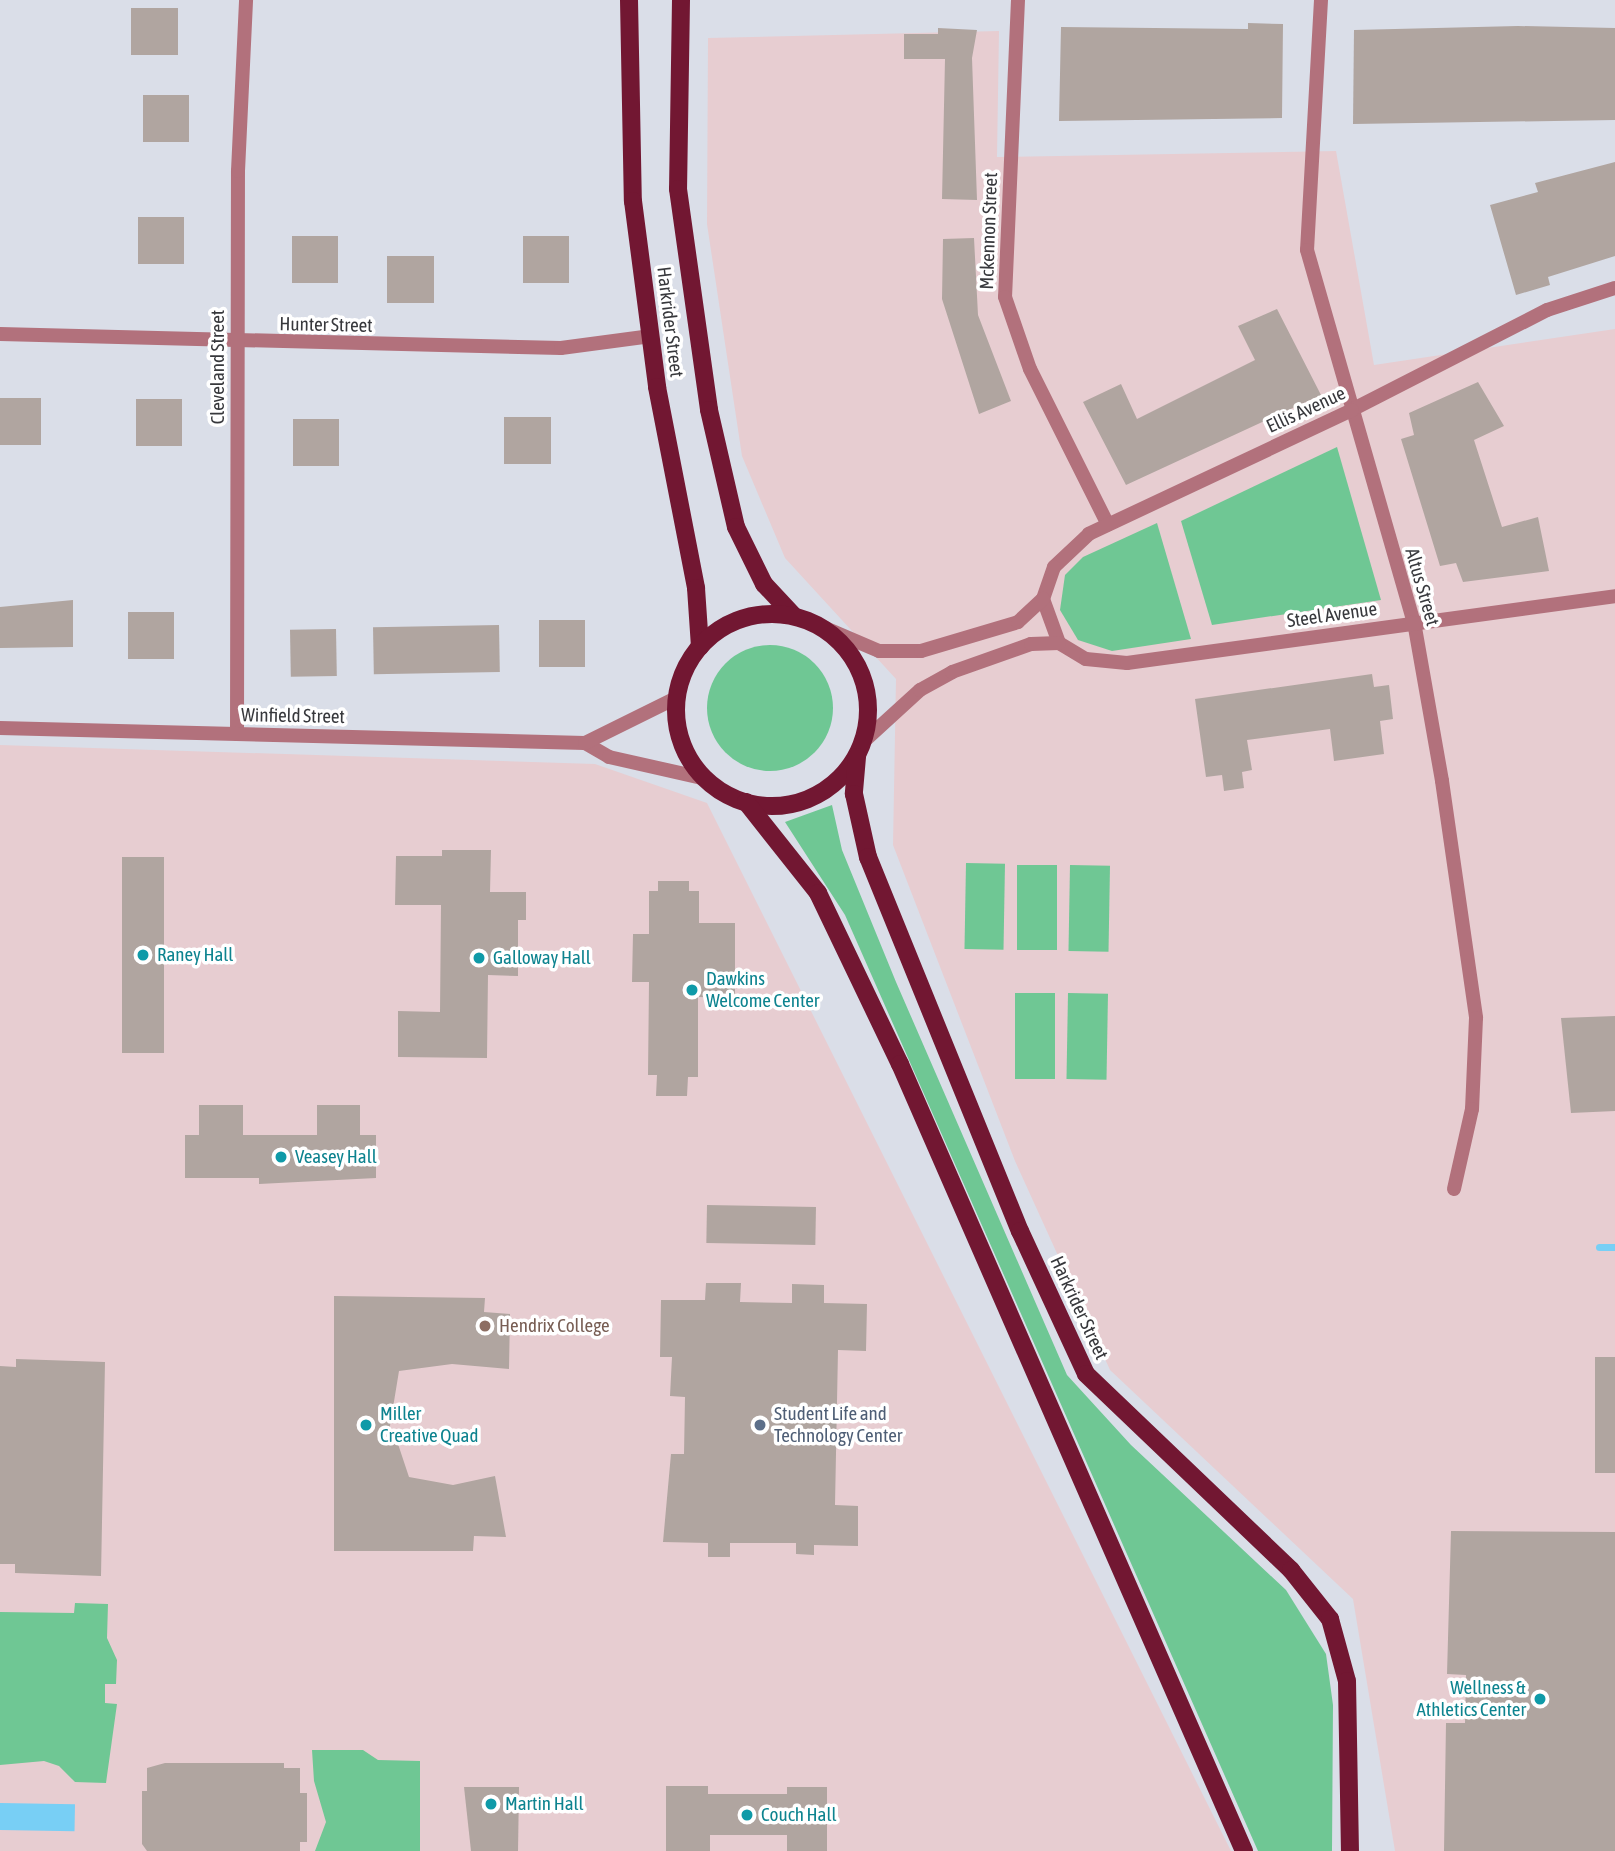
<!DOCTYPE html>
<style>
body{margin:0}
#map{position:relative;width:1615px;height:1851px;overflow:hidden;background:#dadee8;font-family:"Asap Condensed",sans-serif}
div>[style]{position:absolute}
.education>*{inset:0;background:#e7cdd1}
.green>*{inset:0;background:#6fc794;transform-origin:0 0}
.round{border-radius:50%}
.water>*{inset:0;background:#78cff5;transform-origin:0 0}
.stream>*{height:7px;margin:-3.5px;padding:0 3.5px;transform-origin:3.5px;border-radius:3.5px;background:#78cff5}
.building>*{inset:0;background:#b0a5a0;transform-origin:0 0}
.minor>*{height:14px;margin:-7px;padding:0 7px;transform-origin:7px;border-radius:7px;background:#b2717c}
.tertiary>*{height:14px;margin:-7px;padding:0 7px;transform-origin:7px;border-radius:7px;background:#b2717c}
.primary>*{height:18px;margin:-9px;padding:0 9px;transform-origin:9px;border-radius:9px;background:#721732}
.primary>.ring{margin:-9px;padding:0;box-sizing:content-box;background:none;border:18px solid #721732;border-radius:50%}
.dots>*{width:19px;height:19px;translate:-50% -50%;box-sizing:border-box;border:4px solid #fff;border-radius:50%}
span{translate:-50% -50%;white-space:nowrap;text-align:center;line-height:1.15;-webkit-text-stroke:7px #fff;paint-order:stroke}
.street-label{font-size:19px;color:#37383c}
.culture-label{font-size:19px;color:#0d838f}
.left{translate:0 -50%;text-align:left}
.right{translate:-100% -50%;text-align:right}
.education-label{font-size:19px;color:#785e54}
.service-label{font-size:19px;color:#4e5e75}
</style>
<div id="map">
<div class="education">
<div style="clip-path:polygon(999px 31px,997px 157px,1336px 151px,1374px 365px,1615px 329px,1615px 1851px,1395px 1851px,1353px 1599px,1110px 1370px,1015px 1161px,893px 845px,896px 679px,785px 558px,742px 456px,707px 224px,708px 38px)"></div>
<div style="clip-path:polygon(0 745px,595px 764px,707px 803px,1231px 1851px,0 1851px)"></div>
</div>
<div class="green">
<div style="clip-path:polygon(1337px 447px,1381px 600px,1212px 625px,1181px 521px)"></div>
<div style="clip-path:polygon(1157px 523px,1191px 639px,1112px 651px,1078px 640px,1060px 610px,1065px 575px,1083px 557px)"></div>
<div class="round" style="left:707px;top:645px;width:126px;height:126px"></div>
<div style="clip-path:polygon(832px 805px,842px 850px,896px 982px,1067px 1375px,1131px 1445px,1286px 1590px,1326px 1654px,1333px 1705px,1332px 1851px,1258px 1851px,845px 915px,785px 822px)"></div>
<div style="left:966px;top:863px;width:39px;height:86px;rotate:1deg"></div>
<div style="left:1017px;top:865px;width:40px;height:85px"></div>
<div style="left:1070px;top:865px;width:40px;height:86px;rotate:1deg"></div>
<div style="left:1015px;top:993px;width:40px;height:86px"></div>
<div style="left:1068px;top:993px;width:40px;height:86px;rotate:1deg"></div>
<div style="clip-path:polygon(75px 1603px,108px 1604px,107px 1638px,117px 1660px,116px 1684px,105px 1684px,105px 1703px,117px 1704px,106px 1783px,75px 1782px,59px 1766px,44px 1761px,0 1765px,0 1612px,74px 1613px)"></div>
<div style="clip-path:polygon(312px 1750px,363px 1750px,378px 1760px,420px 1761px,420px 1851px,315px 1851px,326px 1822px,314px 1781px)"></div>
</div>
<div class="water">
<div style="left:0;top:1803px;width:75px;height:27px;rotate:1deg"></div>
</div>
<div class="stream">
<div style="left:1599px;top:1247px;width:16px"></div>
</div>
<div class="building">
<div style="left:131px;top:8px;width:47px;height:47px"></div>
<div style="clip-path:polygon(1248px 23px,1283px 24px,1282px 118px,1059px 121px,1061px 27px,1248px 29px)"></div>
<div style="clip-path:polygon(1518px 26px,1615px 28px,1615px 120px,1353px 124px,1354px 30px)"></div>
<div style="clip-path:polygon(938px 28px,977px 30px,972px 58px,977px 200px,942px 199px,945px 59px,904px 59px,904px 34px,938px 34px)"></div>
<div style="left:143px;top:95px;width:46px;height:47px"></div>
<div style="clip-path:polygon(1615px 162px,1615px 256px,1548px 277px,1550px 285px,1516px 295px,1490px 205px,1538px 192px,1535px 183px)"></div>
<div style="left:138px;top:217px;width:46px;height:47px"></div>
<div style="left:292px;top:236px;width:46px;height:47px"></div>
<div style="left:523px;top:236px;width:46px;height:47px"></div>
<div style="clip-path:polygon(974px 238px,978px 315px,1011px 401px,979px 414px,942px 299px,943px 239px)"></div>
<div style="left:387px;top:256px;width:47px;height:47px"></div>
<div style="clip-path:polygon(1277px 309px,1321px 395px,1126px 485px,1083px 402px,1121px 384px,1137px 419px,1255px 360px,1238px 326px)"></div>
<div style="clip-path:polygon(1478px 382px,1504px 426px,1474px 440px,1502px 527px,1538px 517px,1549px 571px,1463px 582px,1456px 563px,1440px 566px,1401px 439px,1414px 435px,1409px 413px)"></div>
<div style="left:0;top:398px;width:41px;height:47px"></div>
<div style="left:136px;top:399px;width:46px;height:47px"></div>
<div style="left:504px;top:417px;width:47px;height:47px"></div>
<div style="left:293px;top:419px;width:46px;height:47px"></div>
<div style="clip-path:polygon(73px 600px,73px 647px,0 648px,0 607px)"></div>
<div style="left:174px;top:612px;width:47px;height:46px;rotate:90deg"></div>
<div style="left:539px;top:620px;width:46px;height:47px"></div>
<div style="left:499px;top:625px;width:47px;height:126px;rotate:89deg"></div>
<div style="left:336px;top:629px;width:47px;height:46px;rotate:89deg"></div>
<div style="clip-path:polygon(1372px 674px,1374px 687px,1389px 685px,1393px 719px,1380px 721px,1384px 754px,1334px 761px,1330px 729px,1247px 740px,1252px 770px,1242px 772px,1244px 788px,1224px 791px,1222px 775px,1206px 777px,1195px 699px)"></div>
<div style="clip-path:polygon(442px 850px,491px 850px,490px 892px,526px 892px,526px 920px,518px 920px,518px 976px,488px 975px,487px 1058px,398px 1057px,398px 1011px,440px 1012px,441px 905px,395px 905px,396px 856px,442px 856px)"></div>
<div style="left:122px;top:857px;width:42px;height:196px"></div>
<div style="clip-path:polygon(658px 881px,689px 881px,689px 891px,699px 891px,699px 923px,735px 923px,735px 998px,698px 997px,698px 1077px,688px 1077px,687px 1096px,656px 1096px,657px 1075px,648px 1075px,649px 982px,632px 982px,633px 934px,649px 934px,649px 891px,658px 891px)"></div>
<div style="clip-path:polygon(1615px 1016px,1615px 1111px,1571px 1113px,1561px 1018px)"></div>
<div style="clip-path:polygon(199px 1105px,243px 1105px,243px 1135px,317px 1135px,317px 1105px,360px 1105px,360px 1135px,376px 1135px,376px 1178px,259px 1184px,259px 1178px,185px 1178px,185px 1135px,199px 1135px)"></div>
<div style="left:707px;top:1205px;width:109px;height:38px;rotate:1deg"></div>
<div style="clip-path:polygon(706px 1283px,741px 1283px,740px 1302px,792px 1303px,792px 1284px,824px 1285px,824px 1303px,867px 1304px,866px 1351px,838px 1350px,835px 1505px,858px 1506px,858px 1546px,814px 1545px,814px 1555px,796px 1554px,796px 1543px,730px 1543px,730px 1557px,708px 1557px,708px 1543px,663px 1542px,671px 1454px,684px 1454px,685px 1397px,670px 1396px,672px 1357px,660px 1357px,661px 1300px,705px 1300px)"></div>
<div style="clip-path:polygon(334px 1296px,485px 1298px,484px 1312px,510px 1314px,509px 1369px,452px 1364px,399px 1371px,388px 1438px,396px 1438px,409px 1477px,453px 1485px,495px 1476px,506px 1537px,474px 1536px,473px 1551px,334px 1551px)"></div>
<div style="left:1595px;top:1357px;width:20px;height:116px"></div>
<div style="clip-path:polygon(16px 1359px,105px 1362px,101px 1576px,15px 1573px,15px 1564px,0 1564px,0 1366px,16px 1367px)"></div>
<div style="clip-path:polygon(1451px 1531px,1615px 1532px,1615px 1851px,1444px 1851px,1446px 1723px,1465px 1723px,1466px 1675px,1447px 1674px)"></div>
<div style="clip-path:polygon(165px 1763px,284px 1763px,284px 1768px,300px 1768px,300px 1793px,307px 1793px,307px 1842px,300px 1842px,300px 1851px,147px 1851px,142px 1844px,142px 1791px,147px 1791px,147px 1768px)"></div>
<div style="clip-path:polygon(666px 1786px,708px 1786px,708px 1794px,787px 1794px,787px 1787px,827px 1787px,827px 1851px,787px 1851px,787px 1835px,710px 1835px,710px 1851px,666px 1851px)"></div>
<div style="clip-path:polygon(464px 1787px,519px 1787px,518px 1851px,471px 1851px)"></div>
</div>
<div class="minor">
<div style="left:1018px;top:0;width:297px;rotate:92.5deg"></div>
<div style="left:1005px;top:297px;width:76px;rotate:70.9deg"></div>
<div style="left:1030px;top:369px;width:174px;rotate:63.4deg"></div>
<div style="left:1321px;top:0;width:250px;rotate:93.2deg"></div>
<div style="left:1307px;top:250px;width:387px;rotate:74deg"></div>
<div style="left:1414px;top:622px;width:161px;rotate:80deg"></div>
<div style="left:1442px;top:781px;width:239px;rotate:81.8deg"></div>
<div style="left:1476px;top:1018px;width:91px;rotate:92.5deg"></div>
<div style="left:1472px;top:1109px;width:82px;rotate:102.7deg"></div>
<div style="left:1615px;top:288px;width:71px;rotate:162.1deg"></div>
<div style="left:1547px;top:310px;width:219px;rotate:152.9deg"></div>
<div style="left:1352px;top:410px;width:291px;rotate:154.8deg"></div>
<div style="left:1089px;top:534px;width:48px;rotate:136.7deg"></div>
<div style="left:1054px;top:567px;width:34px;rotate:109deg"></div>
<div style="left:1043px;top:599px;width:47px;rotate:70deg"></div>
<div style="left:1059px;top:643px;width:31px;rotate:31deg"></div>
<div style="left:1086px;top:659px;width:41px;rotate:5.6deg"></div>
<div style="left:1127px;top:663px;width:493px;rotate:-7.8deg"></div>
<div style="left:0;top:334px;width:561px;rotate:1.43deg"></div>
<div style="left:561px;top:348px;width:91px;rotate:-7.6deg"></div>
<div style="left:818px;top:625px;width:66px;rotate:23.1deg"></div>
<div style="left:879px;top:651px;width:42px"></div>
<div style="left:921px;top:651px;width:101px;rotate:-16.6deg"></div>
<div style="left:1018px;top:622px;width:34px;rotate:-43deg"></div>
<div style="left:237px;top:734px;width:563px;rotate:-89.9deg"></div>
<div style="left:238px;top:171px;width:171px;rotate:-87.3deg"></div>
<div style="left:863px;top:742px;width:77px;rotate:-42.4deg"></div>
<div style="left:920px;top:690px;width:37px;rotate:-29deg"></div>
<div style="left:952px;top:672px;width:84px;rotate:-19.5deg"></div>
<div style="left:1031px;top:644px;width:28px;rotate:-2deg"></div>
</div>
<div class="tertiary">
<div style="left:0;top:728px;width:585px;rotate:1.47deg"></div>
<div style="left:585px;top:743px;width:28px;rotate:30deg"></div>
<div style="left:609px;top:757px;width:95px;rotate:12.7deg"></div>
<div style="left:585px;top:743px;width:102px;rotate:-26.3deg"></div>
</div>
<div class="primary">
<div style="left:629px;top:0;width:201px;rotate:88.9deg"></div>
<div style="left:633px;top:201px;width:188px;rotate:82.6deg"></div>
<div style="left:657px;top:387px;width:205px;rotate:79deg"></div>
<div style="left:696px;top:588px;width:59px;rotate:86.1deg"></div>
<div style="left:681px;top:0;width:189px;rotate:90.9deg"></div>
<div style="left:678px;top:189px;width:223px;rotate:82deg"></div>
<div style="left:709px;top:410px;width:120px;rotate:77deg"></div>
<div style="left:736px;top:527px;width:64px;rotate:63.8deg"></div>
<div style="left:764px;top:584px;width:44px;rotate:46.8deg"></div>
<div class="ring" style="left:676px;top:614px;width:174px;height:174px"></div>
<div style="left:857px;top:757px;width:37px;rotate:95deg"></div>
<div style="left:854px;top:794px;width:65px;rotate:77.5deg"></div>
<div style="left:868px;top:857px;width:404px;rotate:67.9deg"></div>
<div style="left:1020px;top:1231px;width:157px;rotate:65.2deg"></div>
<div style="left:1086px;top:1374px;width:284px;rotate:43.7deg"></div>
<div style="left:1291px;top:1570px;width:63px;rotate:51.5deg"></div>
<div style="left:1330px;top:1619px;width:64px;rotate:74.7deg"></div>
<div style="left:1347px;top:1681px;width:170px;rotate:89deg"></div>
<div style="left:746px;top:802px;width:116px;rotate:51.6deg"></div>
<div style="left:818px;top:893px;width:190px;rotate:64.4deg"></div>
<div style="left:900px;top:1064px;width:859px;rotate:66.39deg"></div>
</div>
<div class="dots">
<div style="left:143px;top:955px;background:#0f9aa8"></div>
<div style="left:479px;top:958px;background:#0f9aa8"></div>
<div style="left:692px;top:990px;background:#0f9aa8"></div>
<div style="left:281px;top:1157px;background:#0f9aa8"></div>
<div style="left:485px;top:1326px;background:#8d6e63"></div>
<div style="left:366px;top:1425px;background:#0f9aa8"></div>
<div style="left:760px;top:1425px;background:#5c6f8a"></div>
<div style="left:1540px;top:1699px;background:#0f9aa8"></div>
<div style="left:491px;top:1804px;background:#0f9aa8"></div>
<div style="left:747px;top:1815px;background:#0f9aa8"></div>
</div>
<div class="street-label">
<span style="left:989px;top:231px;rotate:-88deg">Mckennon Street</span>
<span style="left:670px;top:322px;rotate:83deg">Harkrider Street</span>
<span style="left:326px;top:325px;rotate:1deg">Hunter Street</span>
<span style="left:218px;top:367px;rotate:-90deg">Cleveland Street</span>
<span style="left:1306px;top:410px;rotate:-25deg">Ellis Avenue</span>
<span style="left:1422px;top:587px;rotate:74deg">Altus Street</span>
<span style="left:1332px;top:615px;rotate:-8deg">Steel Avenue</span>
<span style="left:293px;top:716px;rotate:1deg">Winfield Street</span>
<span style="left:1079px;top:1308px;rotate:65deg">Harkrider Street</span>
</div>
<div class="culture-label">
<span class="left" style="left:157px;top:955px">Raney Hall</span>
<span class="left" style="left:493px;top:958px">Galloway Hall</span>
<span class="left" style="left:706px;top:990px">Dawkins<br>Welcome Center</span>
<span class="left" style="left:295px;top:1157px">Veasey Hall</span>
<span class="left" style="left:380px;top:1425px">Miller<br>Creative Quad</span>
<span class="right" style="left:1526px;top:1699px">Wellness &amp;<br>Athletics Center</span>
<span class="left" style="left:505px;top:1804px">Martin Hall</span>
<span class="left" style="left:761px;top:1815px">Couch Hall</span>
</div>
<div class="education-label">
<span class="left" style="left:499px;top:1326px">Hendrix College</span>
</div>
<div class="service-label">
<span class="left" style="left:774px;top:1425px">Student Life and<br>Technology Center</span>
</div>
</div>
